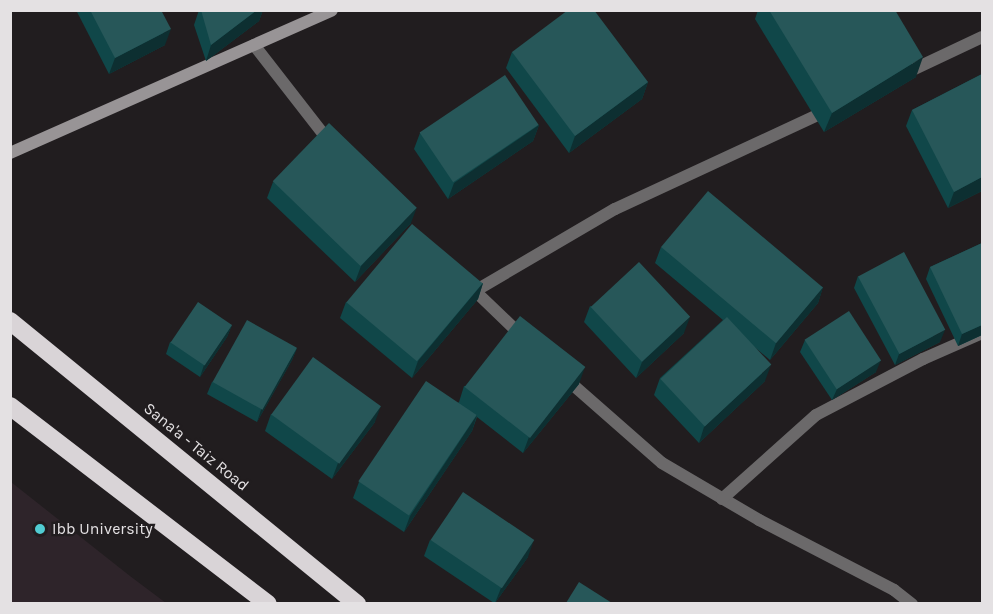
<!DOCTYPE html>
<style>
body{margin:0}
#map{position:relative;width:993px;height:614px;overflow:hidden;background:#211d1f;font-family:Karla,sans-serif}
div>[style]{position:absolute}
.built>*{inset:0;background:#2e242a}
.street>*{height:12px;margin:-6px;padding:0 6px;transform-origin:6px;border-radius:6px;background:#6b696a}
.secondary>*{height:12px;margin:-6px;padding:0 6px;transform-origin:6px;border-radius:6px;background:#989496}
.highway>*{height:18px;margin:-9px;padding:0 9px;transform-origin:9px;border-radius:9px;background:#d9d4d7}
.wall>*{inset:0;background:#104749}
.shaded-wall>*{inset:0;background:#0d2f31}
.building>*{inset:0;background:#275759;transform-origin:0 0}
.dots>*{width:16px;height:16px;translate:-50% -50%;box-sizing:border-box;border:3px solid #211d1f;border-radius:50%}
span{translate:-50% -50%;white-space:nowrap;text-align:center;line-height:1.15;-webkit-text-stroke:4.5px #211d1f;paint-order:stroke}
.street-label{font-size:16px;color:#e4e1e3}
.poi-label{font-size:16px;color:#e4e1e3}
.left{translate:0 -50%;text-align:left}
.frame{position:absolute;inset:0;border:12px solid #e4e1e3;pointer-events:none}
</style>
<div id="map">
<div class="built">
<div style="clip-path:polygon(11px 482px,130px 576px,166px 603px,11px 603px)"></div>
</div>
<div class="street">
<div style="left:254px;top:45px;width:125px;rotate:52.1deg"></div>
<div style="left:908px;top:72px;width:82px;rotate:-25.3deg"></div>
<div style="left:470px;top:287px;width:6px;rotate:39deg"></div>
<div style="left:475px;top:291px;width:162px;rotate:-30.4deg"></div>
<div style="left:615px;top:209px;width:237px;rotate:-24.9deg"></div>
<div style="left:475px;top:291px;width:68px;rotate:43.8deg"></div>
<div style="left:564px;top:377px;width:130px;rotate:41.3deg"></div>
<div style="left:662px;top:463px;width:113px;rotate:30.4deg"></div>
<div style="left:759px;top:520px;width:152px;rotate:27.4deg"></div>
<div style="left:894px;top:590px;width:23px;rotate:38deg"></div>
<div style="left:722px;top:499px;width:126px;rotate:-41.8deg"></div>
<div style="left:816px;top:415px;width:121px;rotate:-27.6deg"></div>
<div style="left:923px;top:359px;width:64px;rotate:-23.8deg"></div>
</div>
<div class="secondary">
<div style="left:10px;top:153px;width:352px;rotate:-23.9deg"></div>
</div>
<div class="highway">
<div style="left:10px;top:321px;width:448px;rotate:39.2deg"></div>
<div style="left:10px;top:406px;width:325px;rotate:37.5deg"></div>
</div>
<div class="wall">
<div style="clip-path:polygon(76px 10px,161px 10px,165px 45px,109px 74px)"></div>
<div style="clip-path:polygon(199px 10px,263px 10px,259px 21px,206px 61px,194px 25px)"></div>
<div style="clip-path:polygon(758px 10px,895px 10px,916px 77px,824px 132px,755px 19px)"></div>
<div style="clip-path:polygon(512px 52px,648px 82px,642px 99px,569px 153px,506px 68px)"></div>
<div style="clip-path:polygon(982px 74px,982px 191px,948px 208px,906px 126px,912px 110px)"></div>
<div style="clip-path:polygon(539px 125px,533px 141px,448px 199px,414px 149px,420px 133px)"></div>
<div style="clip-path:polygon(273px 182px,411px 223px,355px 282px,267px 198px)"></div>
<div style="clip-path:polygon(982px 243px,982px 335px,958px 346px,926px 279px,930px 267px)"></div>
<div style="clip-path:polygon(661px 247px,823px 287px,818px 303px,770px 360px,752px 345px,765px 381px,699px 443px,654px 395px,660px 378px,723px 320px,655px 263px)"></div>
<div style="clip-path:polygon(858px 276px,940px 342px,895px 365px,854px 288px)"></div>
<div style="clip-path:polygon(483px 283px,478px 299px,412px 378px,340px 318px,346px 302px)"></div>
<div style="clip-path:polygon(590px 306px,684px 333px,636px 378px,584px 322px)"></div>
<div style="clip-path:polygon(232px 325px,227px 337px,200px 377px,166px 354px,170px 342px)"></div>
<div style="clip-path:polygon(805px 340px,876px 372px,832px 400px,800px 352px)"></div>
<div style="clip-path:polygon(297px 348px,292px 360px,257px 422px,207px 394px,212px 382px)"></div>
<div style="clip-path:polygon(579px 384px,523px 453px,477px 417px,472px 431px,404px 532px,353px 498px,359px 482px,459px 402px,464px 386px)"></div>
<div style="clip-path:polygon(271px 414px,375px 422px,332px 479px,265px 431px)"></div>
<div style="clip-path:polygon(430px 540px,528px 557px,495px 603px,494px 603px,424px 556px)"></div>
</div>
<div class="shaded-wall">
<div style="clip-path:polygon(257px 10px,263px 10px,259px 21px,206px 61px,211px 45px)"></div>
<div style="clip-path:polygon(171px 29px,165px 45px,109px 74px,115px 58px)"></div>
<div style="clip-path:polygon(923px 57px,916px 77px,824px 132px,832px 113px)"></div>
<div style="clip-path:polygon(648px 82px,642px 99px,569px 153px,575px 136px)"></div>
<div style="clip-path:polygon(539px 125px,533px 141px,448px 199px,454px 183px)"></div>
<div style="clip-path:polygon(982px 177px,982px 191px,948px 208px,954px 192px)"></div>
<div style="clip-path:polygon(417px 207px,411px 223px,355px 282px,361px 266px)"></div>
<div style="clip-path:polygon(483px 283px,478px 299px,412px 378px,418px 361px)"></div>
<div style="clip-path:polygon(823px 287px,818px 303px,770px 360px,776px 343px)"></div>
<div style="clip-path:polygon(690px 317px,684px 333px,636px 378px,642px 362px)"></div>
<div style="clip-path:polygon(232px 325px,227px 337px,200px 377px,204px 365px)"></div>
<div style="clip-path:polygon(982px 325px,982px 335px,958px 346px,962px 334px)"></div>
<div style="clip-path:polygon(945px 330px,940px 342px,895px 365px,899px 354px)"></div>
<div style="clip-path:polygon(297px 348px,292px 360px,257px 422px,261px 410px)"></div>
<div style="clip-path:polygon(881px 360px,876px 372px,832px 400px,837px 389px)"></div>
<div style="clip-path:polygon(771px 365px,765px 381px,699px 443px,704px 427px)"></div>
<div style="clip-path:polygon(585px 367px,579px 384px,523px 453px,529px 437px)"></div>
<div style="clip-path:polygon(381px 406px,375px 422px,332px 479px,338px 463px)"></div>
<div style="clip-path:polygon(477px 415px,472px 431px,404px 532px,410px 516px)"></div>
<div style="clip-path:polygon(534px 540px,528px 557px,495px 603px,501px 588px)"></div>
</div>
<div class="building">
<div style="clip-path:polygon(90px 10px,161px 10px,171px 29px,115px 58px)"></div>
<div style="clip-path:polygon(201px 10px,257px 10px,211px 45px)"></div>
<div style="clip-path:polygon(568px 10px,594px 10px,648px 82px,575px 136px,512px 52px)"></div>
<div style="clip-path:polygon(769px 10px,895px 10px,923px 57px,832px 113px)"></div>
<div style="clip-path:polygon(982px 74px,982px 177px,954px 192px,912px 110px)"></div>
<div style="left:505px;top:75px;width:60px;height:103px;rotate:56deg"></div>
<div style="left:329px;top:123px;width:122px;height:81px;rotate:44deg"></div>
<div style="left:708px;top:191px;width:150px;height:73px;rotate:40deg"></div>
<div style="left:412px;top:224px;width:92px;height:102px;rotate:40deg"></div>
<div style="clip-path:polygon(982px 243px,982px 325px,962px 334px,930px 267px)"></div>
<div style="left:904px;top:252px;width:88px;height:52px;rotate:62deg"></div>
<div style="left:639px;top:262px;width:75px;height:66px;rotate:47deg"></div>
<div style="left:198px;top:302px;width:41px;height:49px;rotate:34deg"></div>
<div style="left:849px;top:311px;width:59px;height:53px;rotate:57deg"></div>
<div style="left:520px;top:316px;width:83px;height:90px;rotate:38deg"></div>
<div style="left:727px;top:317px;width:65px;height:91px;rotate:47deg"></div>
<div style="left:247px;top:320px;width:57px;height:71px;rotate:29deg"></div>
<div style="left:313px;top:357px;width:84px;height:71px;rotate:36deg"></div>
<div style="left:426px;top:381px;width:61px;height:121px;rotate:34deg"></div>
<div style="left:463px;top:492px;width:86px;height:58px;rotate:34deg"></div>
<div style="clip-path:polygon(579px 582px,612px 603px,566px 603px)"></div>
</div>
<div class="dots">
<div style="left:40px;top:529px;background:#51ccd2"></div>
</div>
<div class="street-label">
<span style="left:196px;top:447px;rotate:39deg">Sana'a - Taiz Road</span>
</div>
<div class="poi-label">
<span class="left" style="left:52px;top:529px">Ibb University</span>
</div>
<div class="frame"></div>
</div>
